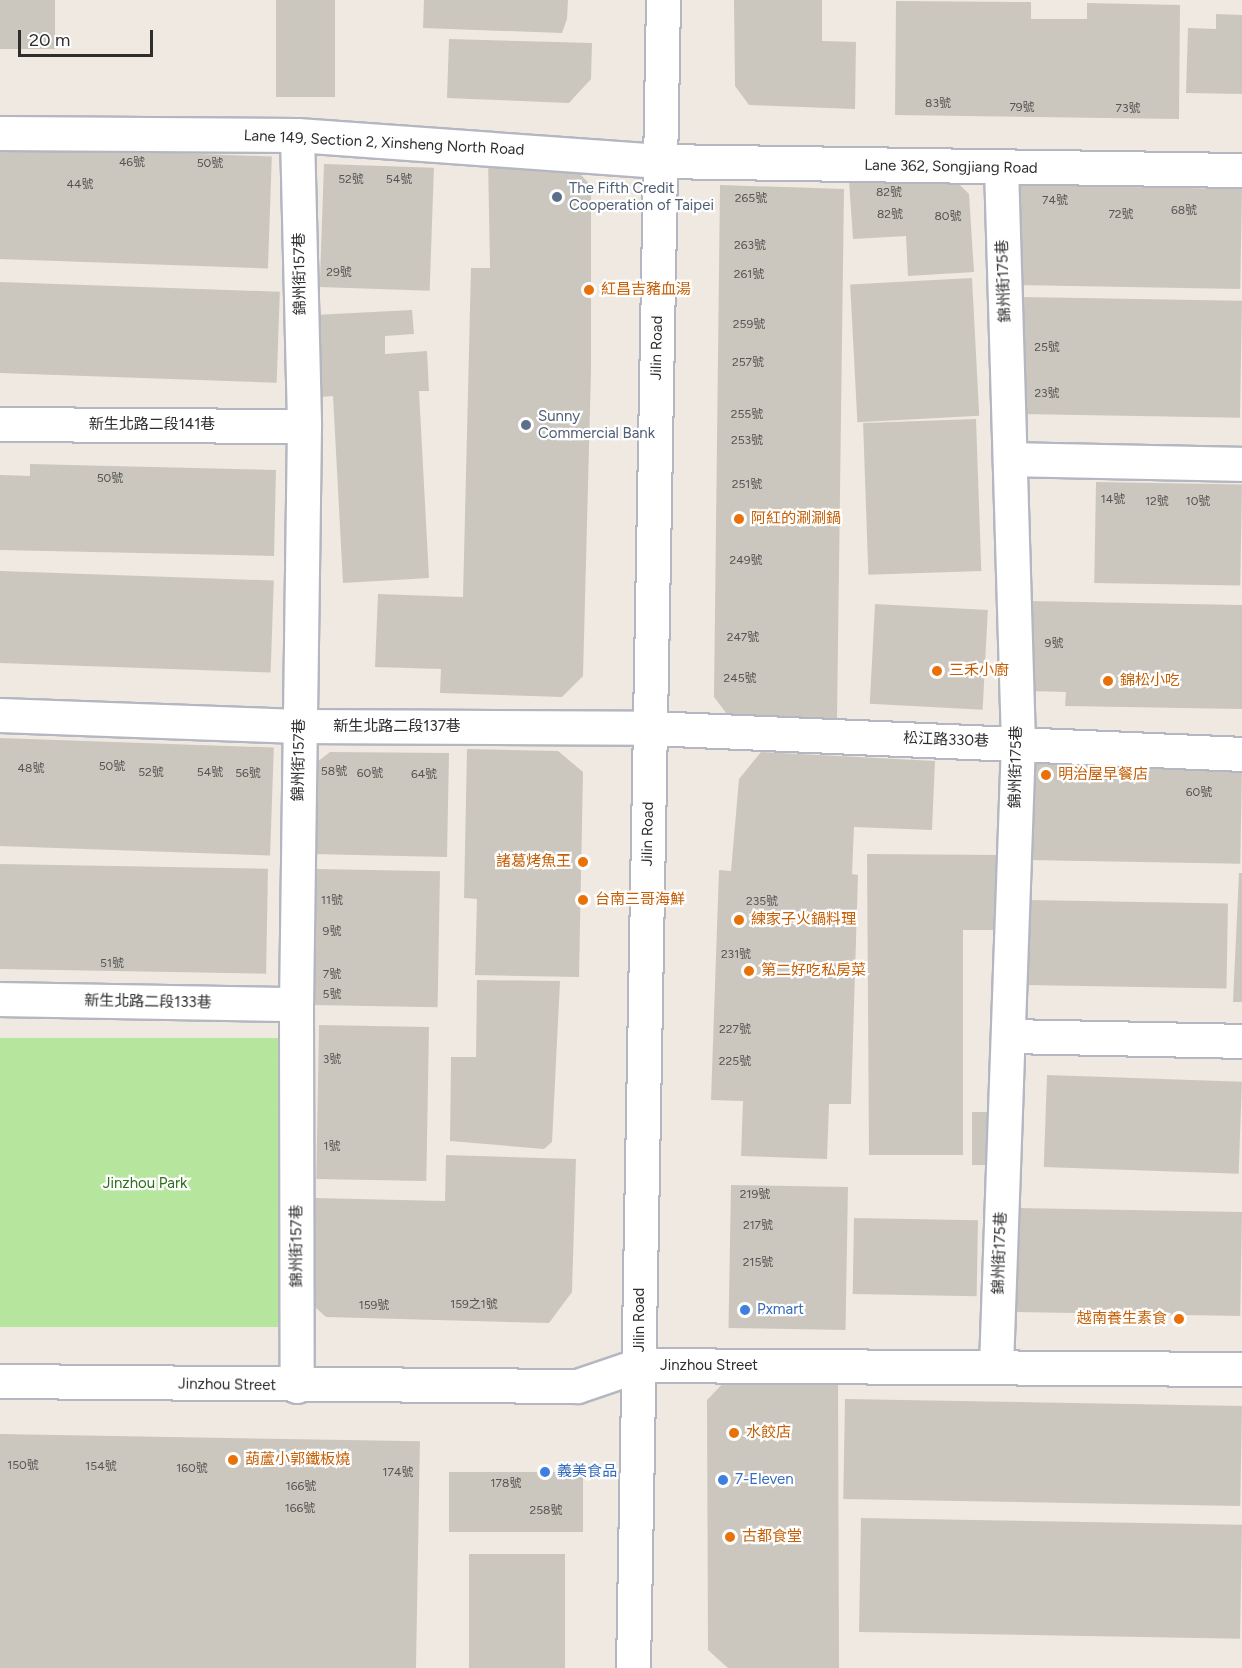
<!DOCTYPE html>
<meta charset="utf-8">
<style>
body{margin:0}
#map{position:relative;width:1242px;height:1668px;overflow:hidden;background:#efe9e1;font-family:Figtree,"Noto Sans TC",sans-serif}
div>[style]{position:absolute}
.green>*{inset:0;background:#b6e59e;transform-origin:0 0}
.building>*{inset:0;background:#cbc7bf;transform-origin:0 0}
.roads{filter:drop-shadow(2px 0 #b4b7c1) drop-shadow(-2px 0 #b4b7c1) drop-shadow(0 2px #b4b7c1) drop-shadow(0 -2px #b4b7c1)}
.street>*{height:33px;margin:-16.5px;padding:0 16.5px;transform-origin:16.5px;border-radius:16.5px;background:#fff}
.secondary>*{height:33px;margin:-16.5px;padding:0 16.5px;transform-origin:16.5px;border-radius:16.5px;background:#fff}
.dots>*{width:16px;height:16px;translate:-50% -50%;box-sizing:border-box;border:3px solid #fff;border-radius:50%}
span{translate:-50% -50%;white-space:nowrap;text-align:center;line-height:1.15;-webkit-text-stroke:4.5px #fff;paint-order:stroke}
.number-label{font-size:12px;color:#555452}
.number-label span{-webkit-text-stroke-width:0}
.street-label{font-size:15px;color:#2e2e2e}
.service-label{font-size:15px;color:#4e5e75}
.left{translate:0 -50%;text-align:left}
.food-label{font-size:15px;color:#c56008}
.right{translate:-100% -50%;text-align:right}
.park-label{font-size:15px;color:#2c6e1b}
.shop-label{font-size:15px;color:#366cbe}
.scale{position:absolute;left:18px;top:30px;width:135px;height:27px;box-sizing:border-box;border:3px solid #2e2e2e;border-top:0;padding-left:8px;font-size:18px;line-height:21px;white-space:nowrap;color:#2e2e2e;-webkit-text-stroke:4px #fff;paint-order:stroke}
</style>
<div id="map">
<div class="green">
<div style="left:0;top:1038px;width:292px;height:289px"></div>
</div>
<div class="building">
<div style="left:0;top:0;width:55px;height:49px"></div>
<div style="left:276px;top:0;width:59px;height:97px"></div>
<div style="clip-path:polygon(424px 0,568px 0,567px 19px,562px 33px,423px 28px)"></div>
<div style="clip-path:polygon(734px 0,822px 0,822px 41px,856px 42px,855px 109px,749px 105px,735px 86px)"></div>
<div style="clip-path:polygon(896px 1px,1031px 2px,1031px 19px,1087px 19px,1087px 3px,1180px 5px,1179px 119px,895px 115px)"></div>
<div style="clip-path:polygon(1216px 14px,1242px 15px,1242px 94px,1186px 93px,1188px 28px,1216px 29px)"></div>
<div style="clip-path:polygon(449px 39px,592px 43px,591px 79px,569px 103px,447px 98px)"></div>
<div style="left:0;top:147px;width:272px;height:112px;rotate:2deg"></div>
<div style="clip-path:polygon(488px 157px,566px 158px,591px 186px,591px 371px,583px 676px,562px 697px,440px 693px,441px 669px,375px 667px,378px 594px,463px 597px,471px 268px,490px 268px)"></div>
<div style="left:324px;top:164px;width:110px;height:123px;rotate:2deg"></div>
<div style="clip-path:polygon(949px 174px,969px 194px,974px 272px,908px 276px,906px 236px,853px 239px,849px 181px)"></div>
<div style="clip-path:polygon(720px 185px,844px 189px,837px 719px,730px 718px,714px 697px)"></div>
<div style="left:1016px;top:185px;width:226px;height:100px;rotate:1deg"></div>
<div style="left:972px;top:278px;width:138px;height:122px;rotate:87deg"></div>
<div style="left:0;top:282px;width:280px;height:91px;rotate:2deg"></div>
<div style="left:1022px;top:297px;width:220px;height:117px;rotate:1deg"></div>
<div style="clip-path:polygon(412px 310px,414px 334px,385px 336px,385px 354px,427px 351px,429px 391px,419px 391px,429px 578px,343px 583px,333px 396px,319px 397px,314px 315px)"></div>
<div style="left:976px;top:419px;width:152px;height:113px;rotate:88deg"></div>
<div style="clip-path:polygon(30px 464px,276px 470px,274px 556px,0 550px,0 475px,30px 476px)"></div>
<div style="left:1096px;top:482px;width:146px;height:101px;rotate:1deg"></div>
<div style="left:0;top:571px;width:274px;height:92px;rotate:2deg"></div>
<div style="clip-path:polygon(1029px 601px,1242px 605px,1242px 709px,1065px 706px,1066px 692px,1028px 691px)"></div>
<div style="left:875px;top:604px;width:113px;height:100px;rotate:3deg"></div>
<div style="left:0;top:738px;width:274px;height:108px;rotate:2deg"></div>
<div style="clip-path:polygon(467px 749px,558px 751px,583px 772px,579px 977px,475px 975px,477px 899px,464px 898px)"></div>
<div style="clip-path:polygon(330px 752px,449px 753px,447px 857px,311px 854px,312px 766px)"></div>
<div style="clip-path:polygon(761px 752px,935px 761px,932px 830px,854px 827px,852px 874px,858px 875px,851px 1104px,829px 1104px,827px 1159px,741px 1156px,743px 1101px,711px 1100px,719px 870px,731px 871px,739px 779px)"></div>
<div style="left:1028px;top:762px;width:214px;height:98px;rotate:1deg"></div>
<div style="clip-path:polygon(867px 854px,1002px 855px,1005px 930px,963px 930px,963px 1155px,869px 1155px)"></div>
<div style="left:0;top:864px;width:268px;height:105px;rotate:1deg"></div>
<div style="left:316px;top:869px;width:124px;height:136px;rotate:1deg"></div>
<div style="clip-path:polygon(1239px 873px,1242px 873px,1242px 1002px,1233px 1002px)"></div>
<div style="left:1027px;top:900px;width:201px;height:85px;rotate:1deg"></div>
<div style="clip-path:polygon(477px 980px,560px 981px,552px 1142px,544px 1149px,450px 1141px,451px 1057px,476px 1057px)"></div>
<div style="left:319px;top:1025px;width:110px;height:154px;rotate:1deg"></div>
<div style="left:1047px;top:1075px;width:195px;height:92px;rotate:2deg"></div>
<div style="left:972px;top:1112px;width:27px;height:53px"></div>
<div style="clip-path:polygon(446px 1155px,576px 1159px,572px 1292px,549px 1323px,326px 1317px,305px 1298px,307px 1202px,315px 1203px,315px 1198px,445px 1201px)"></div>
<div style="left:731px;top:1185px;width:117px;height:143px;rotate:1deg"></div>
<div style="left:1016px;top:1208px;width:226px;height:104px;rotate:1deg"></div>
<div style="left:854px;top:1218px;width:124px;height:76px;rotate:1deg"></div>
<div style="clip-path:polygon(732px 1374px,838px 1375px,839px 1668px,728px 1668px,708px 1650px,707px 1400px)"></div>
<div style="left:845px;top:1399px;width:397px;height:100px;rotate:1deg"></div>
<div style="left:0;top:1434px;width:420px;height:234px;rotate:1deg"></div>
<div style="left:449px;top:1472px;width:134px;height:60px"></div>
<div style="left:861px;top:1518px;width:381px;height:114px;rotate:1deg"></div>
<div style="left:469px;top:1554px;width:96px;height:114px"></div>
</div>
<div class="roads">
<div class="street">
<div style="left:0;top:133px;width:297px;rotate:0.4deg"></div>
<div style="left:297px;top:135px;width:364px;rotate:4.1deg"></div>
<div style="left:660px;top:161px;width:582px;rotate:0.89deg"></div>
<div style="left:297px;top:135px;width:291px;rotate:88.6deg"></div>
<div style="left:304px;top:426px;width:578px;rotate:90.79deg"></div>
<div style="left:296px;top:1004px;width:382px;rotate:89.9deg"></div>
<div style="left:0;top:424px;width:304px;rotate:0.4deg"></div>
<div style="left:1010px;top:459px;width:232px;rotate:1.2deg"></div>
<div style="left:0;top:715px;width:299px;rotate:2.1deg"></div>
<div style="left:299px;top:726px;width:351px;rotate:0.3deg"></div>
<div style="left:650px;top:728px;width:593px;rotate:2.51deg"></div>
<div style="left:0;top:999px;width:296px;rotate:1deg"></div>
<div style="left:1008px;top:1036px;width:234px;rotate:1.2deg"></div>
<div style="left:996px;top:1366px;width:623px;rotate:-87.98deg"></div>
<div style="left:1018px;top:743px;width:575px;rotate:-91.69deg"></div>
</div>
<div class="secondary">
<div style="left:0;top:1381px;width:577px;rotate:0.5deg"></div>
<div style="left:577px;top:1386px;width:65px;rotate:-18.7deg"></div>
<div style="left:639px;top:1365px;width:603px;rotate:0.38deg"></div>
<div style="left:633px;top:1668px;width:1668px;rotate:-88.97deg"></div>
</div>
</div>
<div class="dots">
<div style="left:557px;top:197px;background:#5c6f8a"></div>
<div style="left:589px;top:290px;background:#e8710a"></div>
<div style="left:526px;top:425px;background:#5c6f8a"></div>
<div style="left:739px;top:519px;background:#e8710a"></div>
<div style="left:937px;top:671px;background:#e8710a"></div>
<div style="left:1108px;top:681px;background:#e8710a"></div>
<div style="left:1046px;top:775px;background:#e8710a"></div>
<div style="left:583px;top:862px;background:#e8710a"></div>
<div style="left:583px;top:900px;background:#e8710a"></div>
<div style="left:739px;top:920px;background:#e8710a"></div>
<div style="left:749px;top:971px;background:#e8710a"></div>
<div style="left:745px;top:1310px;background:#3f7fe0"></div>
<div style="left:1179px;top:1319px;background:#e8710a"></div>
<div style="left:734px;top:1433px;background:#e8710a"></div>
<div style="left:233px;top:1460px;background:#e8710a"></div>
<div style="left:545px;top:1472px;background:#3f7fe0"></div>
<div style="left:723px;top:1480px;background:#3f7fe0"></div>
<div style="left:730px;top:1537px;background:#e8710a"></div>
</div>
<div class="number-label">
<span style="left:938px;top:104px">83號</span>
<span style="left:1022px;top:108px">79號</span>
<span style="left:1128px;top:109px">73號</span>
<span style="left:132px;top:163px">46號</span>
<span style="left:210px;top:164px">50號</span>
<span style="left:351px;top:180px">52號</span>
<span style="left:399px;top:180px">54號</span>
<span style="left:80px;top:185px">44號</span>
<span style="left:889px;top:193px">82號</span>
<span style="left:751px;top:199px">265號</span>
<span style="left:1055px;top:201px">74號</span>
<span style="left:1184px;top:211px">68號</span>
<span style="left:890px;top:215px">82號</span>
<span style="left:1121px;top:215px">72號</span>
<span style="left:948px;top:217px">80號</span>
<span style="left:750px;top:246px">263號</span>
<span style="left:339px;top:273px">29號</span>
<span style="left:749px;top:275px">261號</span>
<span style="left:749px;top:325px">259號</span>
<span style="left:1047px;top:348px">25號</span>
<span style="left:748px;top:363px">257號</span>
<span style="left:1047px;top:394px">23號</span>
<span style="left:747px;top:415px">255號</span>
<span style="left:747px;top:441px">253號</span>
<span style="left:110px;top:479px">50號</span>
<span style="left:747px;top:485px">251號</span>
<span style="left:1113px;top:500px">14號</span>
<span style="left:1157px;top:502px">12號</span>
<span style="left:1198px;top:502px">10號</span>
<span style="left:746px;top:561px">249號</span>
<span style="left:743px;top:638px">247號</span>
<span style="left:1054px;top:644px">9號</span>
<span style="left:740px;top:679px">245號</span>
<span style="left:112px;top:767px">50號</span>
<span style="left:31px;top:769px">48號</span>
<span style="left:334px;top:772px">58號</span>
<span style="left:151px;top:773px">52號</span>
<span style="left:210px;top:773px">54號</span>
<span style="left:248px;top:774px">56號</span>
<span style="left:370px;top:774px">60號</span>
<span style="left:424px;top:775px">64號</span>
<span style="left:1199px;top:793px">60號</span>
<span style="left:332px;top:901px">11號</span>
<span style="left:762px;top:902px">235號</span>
<span style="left:332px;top:932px">9號</span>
<span style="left:736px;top:955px">231號</span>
<span style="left:112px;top:964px">51號</span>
<span style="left:332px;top:975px">7號</span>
<span style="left:332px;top:995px">5號</span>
<span style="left:735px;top:1030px">227號</span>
<span style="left:332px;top:1060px">3號</span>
<span style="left:735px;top:1062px">225號</span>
<span style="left:332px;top:1147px">1號</span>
<span style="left:755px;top:1195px">219號</span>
<span style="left:758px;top:1226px">217號</span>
<span style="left:758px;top:1263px">215號</span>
<span style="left:474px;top:1305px">159之1號</span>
<span style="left:374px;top:1306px">159號</span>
<span style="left:23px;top:1466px">150號</span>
<span style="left:101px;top:1467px">154號</span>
<span style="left:192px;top:1469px">160號</span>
<span style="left:398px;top:1473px">174號</span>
<span style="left:506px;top:1484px">178號</span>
<span style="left:301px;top:1487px">166號</span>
<span style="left:300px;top:1509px">166號</span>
<span style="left:546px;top:1511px">258號</span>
</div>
<div class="street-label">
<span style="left:384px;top:143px;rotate:3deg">Lane 149, Section 2, Xinsheng North Road</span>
<span style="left:951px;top:167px;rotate:1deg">Lane 362, Songjiang Road</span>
<span style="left:300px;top:274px;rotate:-91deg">錦州街157巷</span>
<span style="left:1004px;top:281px;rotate:-92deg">錦州街175巷</span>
<span style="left:657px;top:348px;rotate:-89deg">Jilin Road</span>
<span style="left:152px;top:425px">新生北路二段141巷</span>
<span style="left:397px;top:727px">新生北路二段137巷</span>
<span style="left:946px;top:740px;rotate:2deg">松江路330巷</span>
<span style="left:299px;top:760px;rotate:-89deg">錦州街157巷</span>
<span style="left:1016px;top:767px;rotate:-89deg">錦州街175巷</span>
<span style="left:648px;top:834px;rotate:-89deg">Jilin Road</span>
<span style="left:148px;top:1002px;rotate:1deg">新生北路二段133巷</span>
<span style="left:297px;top:1246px;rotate:-90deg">錦州街157巷</span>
<span style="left:1000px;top:1253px;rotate:-88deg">錦州街175巷</span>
<span style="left:640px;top:1320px;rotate:-90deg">Jilin Road</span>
<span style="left:709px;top:1366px">Jinzhou Street</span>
<span style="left:227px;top:1385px;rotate:1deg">Jinzhou Street</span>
</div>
<div class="service-label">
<span class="left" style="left:569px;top:197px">The Fifth Credit<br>Cooperation of Taipei</span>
<span class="left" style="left:538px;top:425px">Sunny<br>Commercial Bank</span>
</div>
<div class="food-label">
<span class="left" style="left:601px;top:290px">紅昌吉豬血湯</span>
<span class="left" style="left:751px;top:519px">阿紅的涮涮鍋</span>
<span class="left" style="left:949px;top:671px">三禾小廚</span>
<span class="left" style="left:1120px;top:681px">錦松小吃</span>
<span class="left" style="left:1058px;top:775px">明治屋早餐店</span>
<span class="right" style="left:571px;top:862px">諸葛烤魚王</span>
<span class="left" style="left:595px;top:900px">台南三哥海鮮</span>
<span class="left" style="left:751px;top:920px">練家子火鍋料理</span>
<span class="left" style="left:761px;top:971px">第二好吃私房菜</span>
<span class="right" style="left:1167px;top:1319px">越南養生素食</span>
<span class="left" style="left:746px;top:1433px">水餃店</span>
<span class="left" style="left:245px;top:1460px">葫蘆小郭鐵板燒</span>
<span class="left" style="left:742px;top:1537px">古都食堂</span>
</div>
<div class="park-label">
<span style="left:145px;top:1184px">Jinzhou Park</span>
</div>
<div class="shop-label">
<span class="left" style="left:757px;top:1310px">Pxmart</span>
<span class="left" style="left:557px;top:1472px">義美食品</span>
<span class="left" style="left:735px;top:1480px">7-Eleven</span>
</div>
<div class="scale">20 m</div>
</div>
